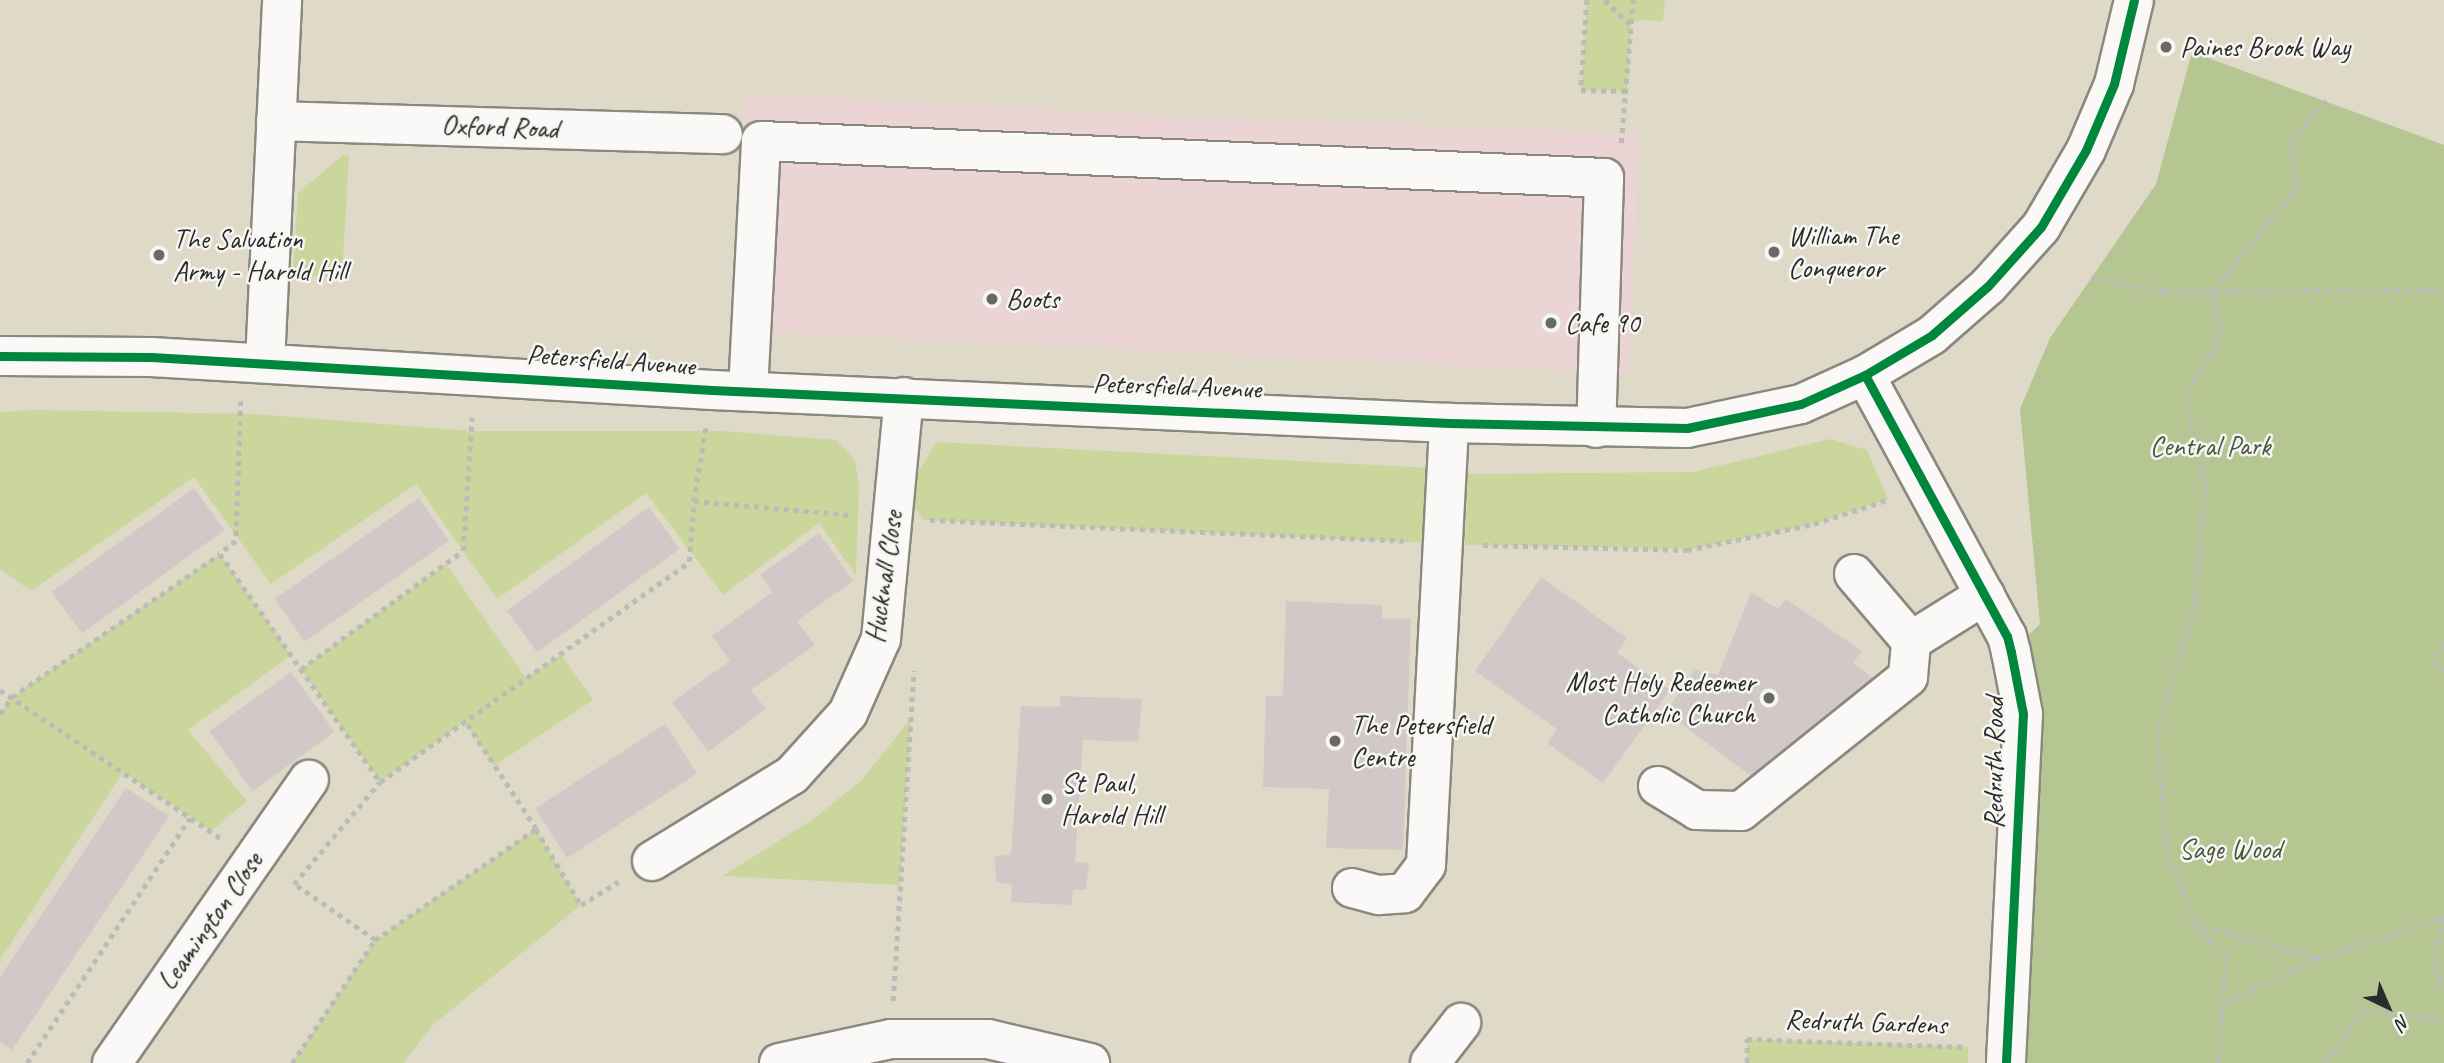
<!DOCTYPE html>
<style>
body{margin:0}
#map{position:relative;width:2444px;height:1063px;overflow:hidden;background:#dfdac8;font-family:Caveat,sans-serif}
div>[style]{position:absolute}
.built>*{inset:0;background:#ebd4d4}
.green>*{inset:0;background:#cad69c}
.forest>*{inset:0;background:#b5c693}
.building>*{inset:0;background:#d2c8c8;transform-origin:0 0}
.path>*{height:4.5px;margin-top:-2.25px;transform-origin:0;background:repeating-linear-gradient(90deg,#bbbbb7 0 5px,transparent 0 10px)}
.roads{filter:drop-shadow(2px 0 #8b887f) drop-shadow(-2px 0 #8b887f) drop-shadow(0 2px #8b887f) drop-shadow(0 -2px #8b887f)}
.minor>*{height:38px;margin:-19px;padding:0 19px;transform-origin:19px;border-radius:19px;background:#faf9f7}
.cycleway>*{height:9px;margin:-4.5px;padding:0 4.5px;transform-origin:4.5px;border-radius:4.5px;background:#00873e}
.dots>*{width:19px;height:19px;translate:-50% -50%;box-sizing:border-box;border:4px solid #f6f6f2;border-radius:50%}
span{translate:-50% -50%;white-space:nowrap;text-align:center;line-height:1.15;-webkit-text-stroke:5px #f6f6f2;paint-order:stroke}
.poi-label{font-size:28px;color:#2b2b2b}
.left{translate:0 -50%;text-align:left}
.right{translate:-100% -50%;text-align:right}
.street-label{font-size:28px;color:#2b2b2b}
.park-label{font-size:28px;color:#4e553e}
.north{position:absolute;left:2353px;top:972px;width:70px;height:70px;-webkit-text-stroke:5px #f6f6f2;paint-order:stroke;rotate:136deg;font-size:19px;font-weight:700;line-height:28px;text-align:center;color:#2b2b2b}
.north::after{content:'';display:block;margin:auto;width:24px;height:32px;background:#2b2b2b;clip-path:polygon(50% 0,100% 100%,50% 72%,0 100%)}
</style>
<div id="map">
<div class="built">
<div style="clip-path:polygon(744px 93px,1167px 116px,1639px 134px,1629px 374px,734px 330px)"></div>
</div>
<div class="green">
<div style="clip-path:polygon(1587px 0,1665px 0,1663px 21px,1632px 20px,1627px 91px,1581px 90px)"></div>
<div style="clip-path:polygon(343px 155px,349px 156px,342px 276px,293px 277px,298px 193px)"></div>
<div style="clip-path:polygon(35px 410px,255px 414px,471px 431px,722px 431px,836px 440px,855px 460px,859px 486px,856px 575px,819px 523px,723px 595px,646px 493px,497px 599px,416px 484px,271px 584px,194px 477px,31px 591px,0 569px,0 412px)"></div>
<div style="clip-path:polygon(1830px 439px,1867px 450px,1888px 499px,1814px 524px,1692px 549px,1465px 545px,1468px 474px,1693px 472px)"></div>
<div style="clip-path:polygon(936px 442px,1432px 468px,1429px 543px,924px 520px,913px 505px,917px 474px)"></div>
<div style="clip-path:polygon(220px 554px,291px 655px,188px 730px,247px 801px,211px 831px,123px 772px,0 960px,0 714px,12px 697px)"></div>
<div style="clip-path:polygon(446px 564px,526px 678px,561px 654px,593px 700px,494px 766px,465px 722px,380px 782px,301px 669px)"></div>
<div style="clip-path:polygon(911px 718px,900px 885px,723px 876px,812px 820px,862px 780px)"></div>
<div style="clip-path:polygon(536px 829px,581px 905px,434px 1024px,403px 1063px,292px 1063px,375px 940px)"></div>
<div style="clip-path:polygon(1747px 1039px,1968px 1047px,1968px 1063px,1747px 1063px)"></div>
</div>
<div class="forest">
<div style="clip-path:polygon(2192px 52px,2444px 145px,2444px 1063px,2006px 1063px,2011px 652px,2040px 624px,2020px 409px,2050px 338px,2156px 184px)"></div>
</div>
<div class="building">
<div style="left:194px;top:488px;width:52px;height:176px;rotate:54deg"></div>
<div style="left:419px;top:498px;width:52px;height:176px;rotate:55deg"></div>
<div style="left:649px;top:507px;width:52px;height:176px;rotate:54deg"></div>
<div style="clip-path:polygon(819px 533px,853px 581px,797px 621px,815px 645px,751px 690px,766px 709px,708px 752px,672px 702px,730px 661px,712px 636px,772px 592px,760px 575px)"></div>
<div style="clip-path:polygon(1541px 577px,1627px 638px,1617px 653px,1670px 690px,1603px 783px,1547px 743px,1557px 729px,1475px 671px)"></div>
<div style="clip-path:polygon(1751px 592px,1778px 609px,1786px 599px,1862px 651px,1853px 663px,1881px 684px,1785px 760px,1778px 753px,1751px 776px,1666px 712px,1695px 670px,1718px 675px)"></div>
<div style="clip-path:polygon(1286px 601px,1382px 605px,1382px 618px,1411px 619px,1403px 850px,1326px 848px,1329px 789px,1263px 787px,1266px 696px,1283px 696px)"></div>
<div style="left:291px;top:672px;width:74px;height:101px;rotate:54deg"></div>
<div style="clip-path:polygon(1060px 696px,1142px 699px,1138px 742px,1083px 740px,1075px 862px,1089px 863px,1086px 890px,1073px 890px,1071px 905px,1011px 902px,1012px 885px,996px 882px,995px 856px,1011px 855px,1021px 706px,1060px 707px)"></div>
<div style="left:665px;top:724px;width:59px;height:155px;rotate:57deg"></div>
<div style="clip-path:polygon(126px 788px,169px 816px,12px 1050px,0 1042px,0 977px)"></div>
</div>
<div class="path">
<div style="left:1587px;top:0;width:90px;rotate:93.8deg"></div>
<div style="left:1581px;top:90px;width:46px;rotate:1.2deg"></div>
<div style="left:1605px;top:0;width:37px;rotate:45deg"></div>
<div style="left:1621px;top:143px;width:144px;rotate:-85.2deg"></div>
<div style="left:2091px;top:278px;width:75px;rotate:10deg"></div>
<div style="left:2165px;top:291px;width:279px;rotate:-0.2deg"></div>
<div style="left:241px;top:401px;width:140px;rotate:92deg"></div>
<div style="left:236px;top:541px;width:21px;rotate:141deg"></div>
<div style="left:220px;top:554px;width:279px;rotate:54.9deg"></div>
<div style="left:380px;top:782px;width:379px;rotate:-35.4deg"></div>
<div style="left:689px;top:562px;width:61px;rotate:-85.3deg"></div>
<div style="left:706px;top:428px;width:74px;rotate:99.3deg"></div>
<div style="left:694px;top:501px;width:159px;rotate:5.1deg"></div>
<div style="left:930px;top:520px;width:474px;rotate:2.5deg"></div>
<div style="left:1483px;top:545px;width:204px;rotate:1.4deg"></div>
<div style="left:1687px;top:550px;width:130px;rotate:-11.6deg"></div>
<div style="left:1814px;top:524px;width:77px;rotate:-18.2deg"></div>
<div style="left:2444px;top:643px;width:19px;rotate:118deg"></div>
<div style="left:2435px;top:660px;width:15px;rotate:53deg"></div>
<div style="left:301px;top:669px;width:200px;rotate:-36.1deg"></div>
<div style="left:463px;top:551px;width:134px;rotate:-86.2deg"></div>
<div style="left:0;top:690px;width:267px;rotate:33.9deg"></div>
<div style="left:0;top:714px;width:21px;rotate:-55deg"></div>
<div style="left:12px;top:697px;width:252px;rotate:-34.5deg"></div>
<div style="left:536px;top:829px;width:88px;rotate:59.4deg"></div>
<div style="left:581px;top:905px;width:44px;rotate:-31.9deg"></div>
<div style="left:2443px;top:919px;width:50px;rotate:100.4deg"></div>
<div style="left:2434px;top:968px;width:22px;rotate:63deg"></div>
<div style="left:2195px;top:924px;width:127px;rotate:15.6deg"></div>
<div style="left:375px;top:940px;width:196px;rotate:-34.6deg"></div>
<div style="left:536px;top:829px;width:129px;rotate:-123.3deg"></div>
<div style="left:893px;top:1001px;width:331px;rotate:-86.4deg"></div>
<div style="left:2225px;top:1003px;width:103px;rotate:-25.8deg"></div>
<div style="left:2318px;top:958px;width:132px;rotate:-17.6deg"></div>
<div style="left:27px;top:1063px;width:294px;rotate:-56.4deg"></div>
<div style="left:292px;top:1063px;width:148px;rotate:-56deg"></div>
<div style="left:375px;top:940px;width:98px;rotate:-145.3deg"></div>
<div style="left:294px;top:884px;width:133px;rotate:-49.9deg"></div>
<div style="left:1747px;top:1063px;width:24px;rotate:-90deg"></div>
<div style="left:1747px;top:1039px;width:220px;rotate:2.1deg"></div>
<div style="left:2218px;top:1063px;width:103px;rotate:-85.6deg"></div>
<div style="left:2226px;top:960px;width:48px;rotate:-130.7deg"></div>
<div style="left:2195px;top:924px;width:80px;rotate:-111.1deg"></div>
<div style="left:2166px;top:849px;width:117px;rotate:-94.4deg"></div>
<div style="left:2157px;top:732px;width:130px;rotate:-73.5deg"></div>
<div style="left:2194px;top:607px;width:121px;rotate:-84.3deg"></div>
<div style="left:2206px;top:487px;width:89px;rotate:-103.7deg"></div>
<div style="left:2185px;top:401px;width:78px;rotate:-63.4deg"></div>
<div style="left:2220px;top:331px;width:41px;rotate:-101.3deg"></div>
<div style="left:2212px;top:291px;width:132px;rotate:-50.5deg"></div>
<div style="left:2296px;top:189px;width:47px;rotate:-97.3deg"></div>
<div style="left:2290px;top:142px;width:55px;rotate:-48.7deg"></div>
<div style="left:2325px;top:1063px;width:66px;rotate:-53deg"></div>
<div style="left:2365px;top:1010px;width:80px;rotate:7.2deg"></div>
</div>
<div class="roads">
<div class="minor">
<div style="left:276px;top:121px;width:447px;rotate:1.7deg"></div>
<div style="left:0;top:356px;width:151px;rotate:0.4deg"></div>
<div style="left:151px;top:357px;width:562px;rotate:3.37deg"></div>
<div style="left:712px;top:390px;width:738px;rotate:2.56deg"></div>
<div style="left:1449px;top:423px;width:238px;rotate:1.2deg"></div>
<div style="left:1687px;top:428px;width:116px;rotate:-11.9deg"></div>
<div style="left:1801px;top:404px;width:70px;rotate:-24.4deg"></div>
<div style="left:1865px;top:375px;width:78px;rotate:-30.8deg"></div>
<div style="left:1932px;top:335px;width:74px;rotate:-41.2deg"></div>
<div style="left:1988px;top:286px;width:79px;rotate:-48.1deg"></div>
<div style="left:2041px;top:227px;width:89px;rotate:-59.7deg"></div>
<div style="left:2086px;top:150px;width:72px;rotate:-67deg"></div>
<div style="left:2114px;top:84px;width:86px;rotate:-76.6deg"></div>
<div style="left:265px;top:363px;width:363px;rotate:-87.3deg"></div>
<div style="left:1865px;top:375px;width:297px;rotate:61.5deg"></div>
<div style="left:2007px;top:636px;width:16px;rotate:76deg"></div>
<div style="left:2011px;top:652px;width:63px;rotate:79deg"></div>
<div style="left:2023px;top:714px;width:349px;rotate:92.8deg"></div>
<div style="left:748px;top:391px;width:250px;rotate:-87deg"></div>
<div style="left:761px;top:141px;width:844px;rotate:2.51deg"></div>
<div style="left:1604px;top:178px;width:250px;rotate:91.8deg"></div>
<div style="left:1854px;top:574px;width:88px;rotate:49.6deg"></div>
<div style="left:1911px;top:641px;width:87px;rotate:-31.9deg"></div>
<div style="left:1658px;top:786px;width:46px;rotate:31.6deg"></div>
<div style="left:1697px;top:810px;width:44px;rotate:1.3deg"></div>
<div style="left:1741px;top:811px;width:214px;rotate:-38.7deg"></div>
<div style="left:1908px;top:677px;width:36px;rotate:-85deg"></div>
<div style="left:652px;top:861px;width:164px;rotate:-31.6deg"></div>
<div style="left:792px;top:775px;width:84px;rotate:-47.9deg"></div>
<div style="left:848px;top:713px;width:81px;rotate:-66deg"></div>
<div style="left:881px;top:639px;width:243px;rotate:-84.6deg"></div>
<div style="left:1352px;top:888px;width:28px;rotate:15deg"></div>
<div style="left:1379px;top:895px;width:26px;rotate:-4deg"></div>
<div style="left:1405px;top:893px;width:35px;rotate:-53deg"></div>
<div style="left:1426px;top:865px;width:443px;rotate:-87deg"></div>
<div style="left:112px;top:1063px;width:345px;rotate:-55.2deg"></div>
<div style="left:779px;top:1063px;width:115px;rotate:-12.1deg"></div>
<div style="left:891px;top:1039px;width:97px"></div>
<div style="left:988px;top:1039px;width:105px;rotate:13.2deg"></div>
<div style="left:1430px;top:1063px;width:51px;rotate:-52.2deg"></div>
</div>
</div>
<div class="cycleway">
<div style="left:0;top:356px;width:151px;rotate:0.4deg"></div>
<div style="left:151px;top:357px;width:562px;rotate:3.37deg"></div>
<div style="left:712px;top:390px;width:738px;rotate:2.56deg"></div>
<div style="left:1449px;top:423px;width:238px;rotate:1.2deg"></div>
<div style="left:1687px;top:428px;width:116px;rotate:-11.9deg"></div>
<div style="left:1801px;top:404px;width:70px;rotate:-24.4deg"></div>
<div style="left:1865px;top:375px;width:78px;rotate:-30.8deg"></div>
<div style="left:1932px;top:335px;width:74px;rotate:-41.2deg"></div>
<div style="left:1988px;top:286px;width:79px;rotate:-48.1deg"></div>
<div style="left:2041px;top:227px;width:89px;rotate:-59.7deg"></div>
<div style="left:2086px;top:150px;width:72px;rotate:-67deg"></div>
<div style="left:2114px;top:84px;width:86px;rotate:-76.6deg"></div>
<div style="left:1865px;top:375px;width:297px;rotate:61.5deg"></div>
<div style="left:2007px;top:636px;width:16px;rotate:76deg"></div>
<div style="left:2011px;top:652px;width:63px;rotate:79deg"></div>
<div style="left:2023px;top:714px;width:349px;rotate:92.8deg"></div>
</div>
<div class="dots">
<div style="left:2166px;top:47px;background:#6a6862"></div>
<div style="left:1774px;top:252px;background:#6a6862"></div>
<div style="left:159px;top:255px;background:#6a6862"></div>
<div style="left:992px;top:299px;background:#6a6862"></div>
<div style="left:1551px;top:323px;background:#6a6862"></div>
<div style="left:1769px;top:698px;background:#6a6862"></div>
<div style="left:1335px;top:741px;background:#6a6862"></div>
<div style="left:1047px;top:799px;background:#6a6862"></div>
</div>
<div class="poi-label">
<span class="left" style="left:2180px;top:47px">Paines Brook Way</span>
<span class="left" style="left:1788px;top:252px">William The<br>Conqueror</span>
<span class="left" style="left:173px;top:255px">The Salvation<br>Army - Harold Hill</span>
<span class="left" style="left:1006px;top:299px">Boots</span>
<span class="left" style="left:1565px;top:323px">Cafe 90</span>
<span class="right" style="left:1755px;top:698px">Most Holy Redeemer<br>Catholic Church</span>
<span class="left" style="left:1351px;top:741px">The Petersfield<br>Centre</span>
<span class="left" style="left:1061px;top:799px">St Paul,<br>Harold Hill</span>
</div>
<div class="street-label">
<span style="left:500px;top:127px;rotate:2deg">Oxford Road</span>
<span style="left:611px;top:360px;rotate:4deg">Petersfield Avenue</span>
<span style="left:1177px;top:386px;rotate:2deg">Petersfield Avenue</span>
<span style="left:884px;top:577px;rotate:-82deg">Hucknall Close</span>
<span style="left:1994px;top:763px;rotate:-90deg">Redruth Road</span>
<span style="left:210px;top:921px;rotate:-55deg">Leamington Close</span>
<span style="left:1866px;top:1022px;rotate:2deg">Redruth Gardens</span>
</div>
<div class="park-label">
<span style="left:2210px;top:446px">Central Park</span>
<span style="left:2230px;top:849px">Sage Wood</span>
</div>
<div class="north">N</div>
</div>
